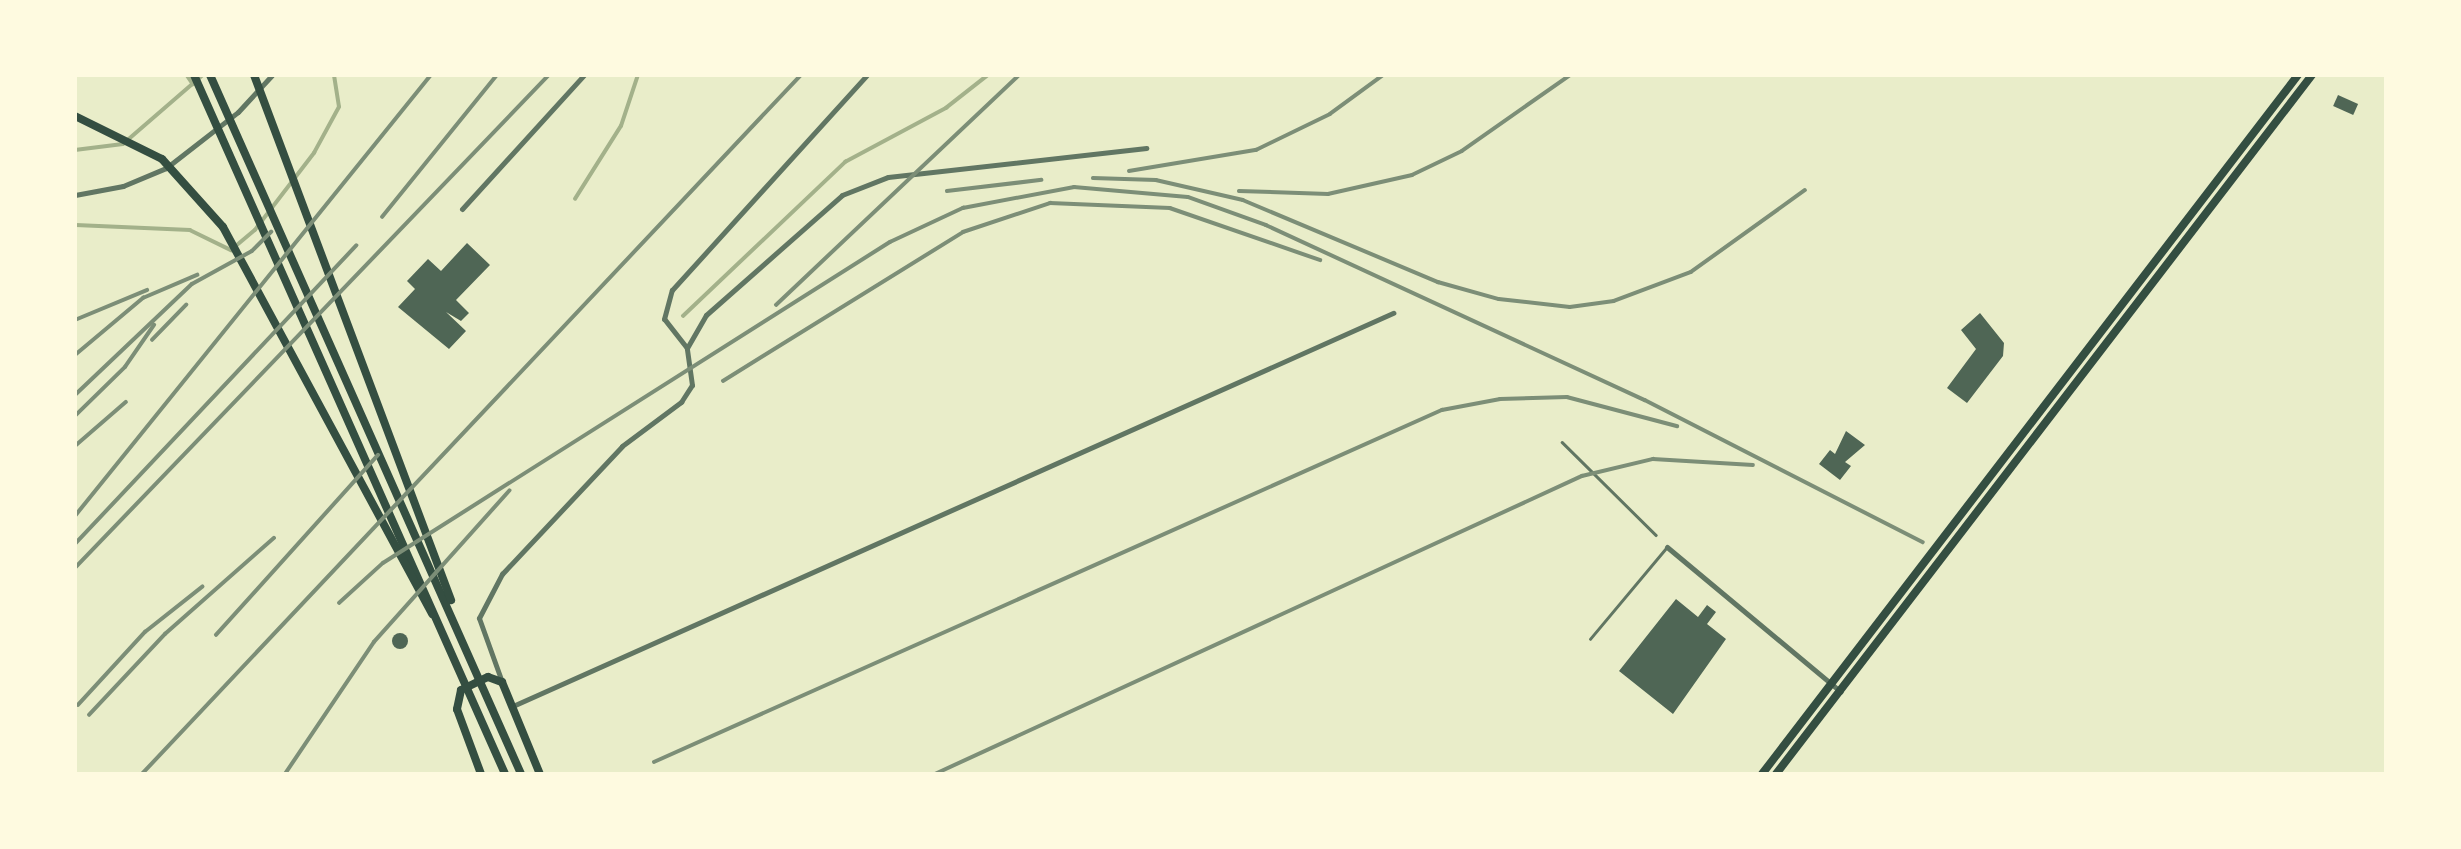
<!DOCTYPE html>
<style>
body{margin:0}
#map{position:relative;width:2461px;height:849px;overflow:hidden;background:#e9edc9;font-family:"DejaVu Sans",sans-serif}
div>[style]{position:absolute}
.stream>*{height:3.5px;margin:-1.75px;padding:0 1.75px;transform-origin:1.75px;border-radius:1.75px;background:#a3b18a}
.building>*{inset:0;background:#4f6655;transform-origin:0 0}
.round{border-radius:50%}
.service>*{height:2.5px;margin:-1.25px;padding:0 1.25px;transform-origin:1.25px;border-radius:1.25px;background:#617663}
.minor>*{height:5px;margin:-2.5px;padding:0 2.5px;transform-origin:2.5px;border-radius:2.5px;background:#617663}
.secondary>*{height:8px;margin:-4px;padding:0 4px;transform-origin:4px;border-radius:4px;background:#344e41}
.rail>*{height:3.5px;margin:-1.75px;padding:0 1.75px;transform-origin:1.75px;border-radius:1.75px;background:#7c8e77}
span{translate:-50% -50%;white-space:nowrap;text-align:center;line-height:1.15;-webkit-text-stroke:7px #fefae0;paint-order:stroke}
.frame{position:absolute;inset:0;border:77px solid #fefae0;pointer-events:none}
</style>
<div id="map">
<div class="stream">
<div style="left:187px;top:75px;width:11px;rotate:56deg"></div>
<div style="left:75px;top:150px;width:48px;rotate:-7.1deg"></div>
<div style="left:123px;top:144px;width:106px;rotate:-40.8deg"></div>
<div style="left:575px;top:199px;width:86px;rotate:-57.8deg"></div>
<div style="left:621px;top:126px;width:54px;rotate:-71.6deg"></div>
<div style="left:76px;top:225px;width:114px;rotate:2.5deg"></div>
<div style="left:190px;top:230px;width:46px;rotate:26deg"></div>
<div style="left:231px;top:250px;width:31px;rotate:-40deg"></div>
<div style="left:255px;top:230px;width:97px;rotate:-52.5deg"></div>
<div style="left:314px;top:153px;width:52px;rotate:-61.5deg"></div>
<div style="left:339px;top:107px;width:32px;rotate:-99deg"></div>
<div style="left:683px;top:316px;width:224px;rotate:-43.5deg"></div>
<div style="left:845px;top:162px;width:115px;rotate:-28.1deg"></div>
<div style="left:946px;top:108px;width:53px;rotate:-38.2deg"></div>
</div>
<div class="building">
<div style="left:2338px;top:95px;width:22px;height:12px;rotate:24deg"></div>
<div style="clip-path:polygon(467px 243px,490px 265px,456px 300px,469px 313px,461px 321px,446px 312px,466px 331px,449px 349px,398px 307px,415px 289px,407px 281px,428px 259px,441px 271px)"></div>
<div style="clip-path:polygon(1980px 313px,2004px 343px,2003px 356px,1967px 403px,1947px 388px,1976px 349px,1961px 330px)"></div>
<div style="clip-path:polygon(1846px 431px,1865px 445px,1845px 462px,1851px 466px,1840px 480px,1819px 464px,1830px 450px,1835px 454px)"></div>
<div style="clip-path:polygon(1676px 599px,1698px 617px,1707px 605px,1716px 612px,1707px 624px,1726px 639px,1673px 714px,1619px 671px)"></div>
<div class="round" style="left:392px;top:633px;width:16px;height:16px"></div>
</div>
<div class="service">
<div style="left:1562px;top:442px;width:132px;rotate:44.7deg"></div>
<div style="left:1590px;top:639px;width:120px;rotate:-50.1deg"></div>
</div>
<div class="minor">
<div style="left:75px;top:195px;width:49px;rotate:-10.6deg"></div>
<div style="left:123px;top:186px;width:47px;rotate:-22.7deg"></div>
<div style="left:166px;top:168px;width:91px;rotate:-37.9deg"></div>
<div style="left:238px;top:112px;width:50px;rotate:-47.4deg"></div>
<div style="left:462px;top:209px;width:181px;rotate:-47.7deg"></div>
<div style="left:687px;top:348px;width:37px;rotate:-128deg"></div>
<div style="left:664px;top:319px;width:30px;rotate:-75deg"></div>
<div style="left:672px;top:290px;width:290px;rotate:-47.8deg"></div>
<div style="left:1667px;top:547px;width:226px;rotate:39.8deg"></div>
<div style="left:502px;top:682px;width:68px;rotate:-109.8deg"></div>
<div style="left:479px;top:618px;width:50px;rotate:-62.4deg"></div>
<div style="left:502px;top:574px;width:175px;rotate:-46.8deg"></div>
<div style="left:622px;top:446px;width:74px;rotate:-36.7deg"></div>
<div style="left:681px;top:402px;width:20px;rotate:-57deg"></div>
<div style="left:692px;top:385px;width:37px;rotate:-98deg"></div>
<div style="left:687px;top:348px;width:38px;rotate:-60deg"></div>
<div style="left:706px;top:315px;width:181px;rotate:-41.4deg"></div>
<div style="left:842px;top:195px;width:49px;rotate:-21.4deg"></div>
<div style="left:888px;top:177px;width:260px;rotate:-6.4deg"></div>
<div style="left:515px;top:705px;width:962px;rotate:-24.06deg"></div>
</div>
<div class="secondary">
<div style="left:194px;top:75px;width:765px;rotate:66.01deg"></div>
<div style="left:210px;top:75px;width:765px;rotate:66.01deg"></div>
<div style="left:254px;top:75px;width:561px;rotate:69.43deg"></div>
<div style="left:75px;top:116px;width:97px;rotate:26.3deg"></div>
<div style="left:162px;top:159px;width:91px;rotate:48.1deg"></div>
<div style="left:223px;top:227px;width:440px;rotate:61.6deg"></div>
<div style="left:481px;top:774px;width:69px;rotate:-110.3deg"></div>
<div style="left:457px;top:709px;width:19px;rotate:-78deg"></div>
<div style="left:461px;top:690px;width:30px;rotate:-26deg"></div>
<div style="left:488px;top:677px;width:15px;rotate:20deg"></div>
<div style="left:502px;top:682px;width:100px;rotate:67.6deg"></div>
<div style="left:1762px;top:774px;width:881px;rotate:-52.52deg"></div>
<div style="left:1776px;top:774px;width:881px;rotate:-52.52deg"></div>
</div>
<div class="rail">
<div style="left:1129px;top:171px;width:129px;rotate:-9.4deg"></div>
<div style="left:1256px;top:150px;width:82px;rotate:-25.9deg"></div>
<div style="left:1330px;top:114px;width:66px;rotate:-36.3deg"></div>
<div style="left:1093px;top:178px;width:63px;rotate:1.8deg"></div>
<div style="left:1156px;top:180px;width:89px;rotate:12.9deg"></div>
<div style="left:1243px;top:200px;width:212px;rotate:22.8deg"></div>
<div style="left:1438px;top:282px;width:63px;rotate:15.6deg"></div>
<div style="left:1499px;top:299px;width:71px;rotate:6.4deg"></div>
<div style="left:1570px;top:307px;width:44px;rotate:-7.8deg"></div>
<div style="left:1614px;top:301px;width:82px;rotate:-20.6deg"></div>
<div style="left:1691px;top:272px;width:140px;rotate:-35.7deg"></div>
<div style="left:947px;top:191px;width:95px;rotate:-6.7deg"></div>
<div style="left:1239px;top:191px;width:89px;rotate:1.9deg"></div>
<div style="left:1328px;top:194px;width:86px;rotate:-12.7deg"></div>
<div style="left:1412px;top:175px;width:55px;rotate:-25.6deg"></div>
<div style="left:1462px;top:151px;width:132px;rotate:-35.1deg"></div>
<div style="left:382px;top:217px;width:183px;rotate:-51deg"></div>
<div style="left:776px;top:305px;width:335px;rotate:-43.4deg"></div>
<div style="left:75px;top:320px;width:78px;rotate:-22.6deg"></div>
<div style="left:152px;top:340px;width:49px;rotate:-45.8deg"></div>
<div style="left:75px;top:355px;width:89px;rotate:-40deg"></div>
<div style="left:143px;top:298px;width:59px;rotate:-23.1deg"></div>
<div style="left:723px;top:381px;width:282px;rotate:-31.8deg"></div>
<div style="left:963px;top:232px;width:92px;rotate:-18.4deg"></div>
<div style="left:1050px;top:203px;width:120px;rotate:2.4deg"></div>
<div style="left:1170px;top:208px;width:159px;rotate:19.1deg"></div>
<div style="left:75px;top:395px;width:161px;rotate:-43.5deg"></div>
<div style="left:192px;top:284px;width:68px;rotate:-28.8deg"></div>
<div style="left:252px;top:251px;width:27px;rotate:-45deg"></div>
<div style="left:75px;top:416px;width:70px;rotate:-44.4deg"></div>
<div style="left:125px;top:367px;width:51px;rotate:-55.4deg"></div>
<div style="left:75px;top:446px;width:67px;rotate:-40.8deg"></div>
<div style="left:75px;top:516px;width:567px;rotate:-51.09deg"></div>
<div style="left:75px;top:544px;width:410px;rotate:-46.7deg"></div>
<div style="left:75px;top:568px;width:684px;rotate:-46.13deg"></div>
<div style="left:339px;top:603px;width:59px;rotate:-42.3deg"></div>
<div style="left:383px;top:563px;width:600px;rotate:-32.34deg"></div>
<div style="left:890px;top:242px;width:81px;rotate:-25deg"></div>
<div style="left:963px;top:208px;width:113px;rotate:-10.7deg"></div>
<div style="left:1074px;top:187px;width:114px;rotate:5deg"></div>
<div style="left:1188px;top:197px;width:83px;rotate:19.7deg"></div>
<div style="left:1266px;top:225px;width:417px;rotate:24.8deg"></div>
<div style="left:1645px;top:400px;width:312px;rotate:27.1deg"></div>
<div style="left:216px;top:635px;width:242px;rotate:-48deg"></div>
<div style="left:78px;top:705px;width:99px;rotate:-47.5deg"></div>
<div style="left:145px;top:632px;width:73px;rotate:-38.3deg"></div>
<div style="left:89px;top:715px;width:111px;rotate:-46.8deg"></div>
<div style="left:165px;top:634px;width:145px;rotate:-41.4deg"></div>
<div style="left:654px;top:762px;width:863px;rotate:-24.07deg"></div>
<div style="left:1442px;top:410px;width:59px;rotate:-10.7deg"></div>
<div style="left:1500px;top:399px;width:67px;rotate:-1.7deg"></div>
<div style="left:1567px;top:397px;width:114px;rotate:14.8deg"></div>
<div style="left:142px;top:774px;width:961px;rotate:-46.69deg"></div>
<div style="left:285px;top:774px;width:159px;rotate:-56deg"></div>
<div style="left:374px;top:642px;width:203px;rotate:-48.2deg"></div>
<div style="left:935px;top:774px;width:712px;rotate:-24.73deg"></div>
<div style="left:1582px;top:476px;width:73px;rotate:-13.5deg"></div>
<div style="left:1653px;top:459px;width:100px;rotate:3.4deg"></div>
</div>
<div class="frame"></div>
</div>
